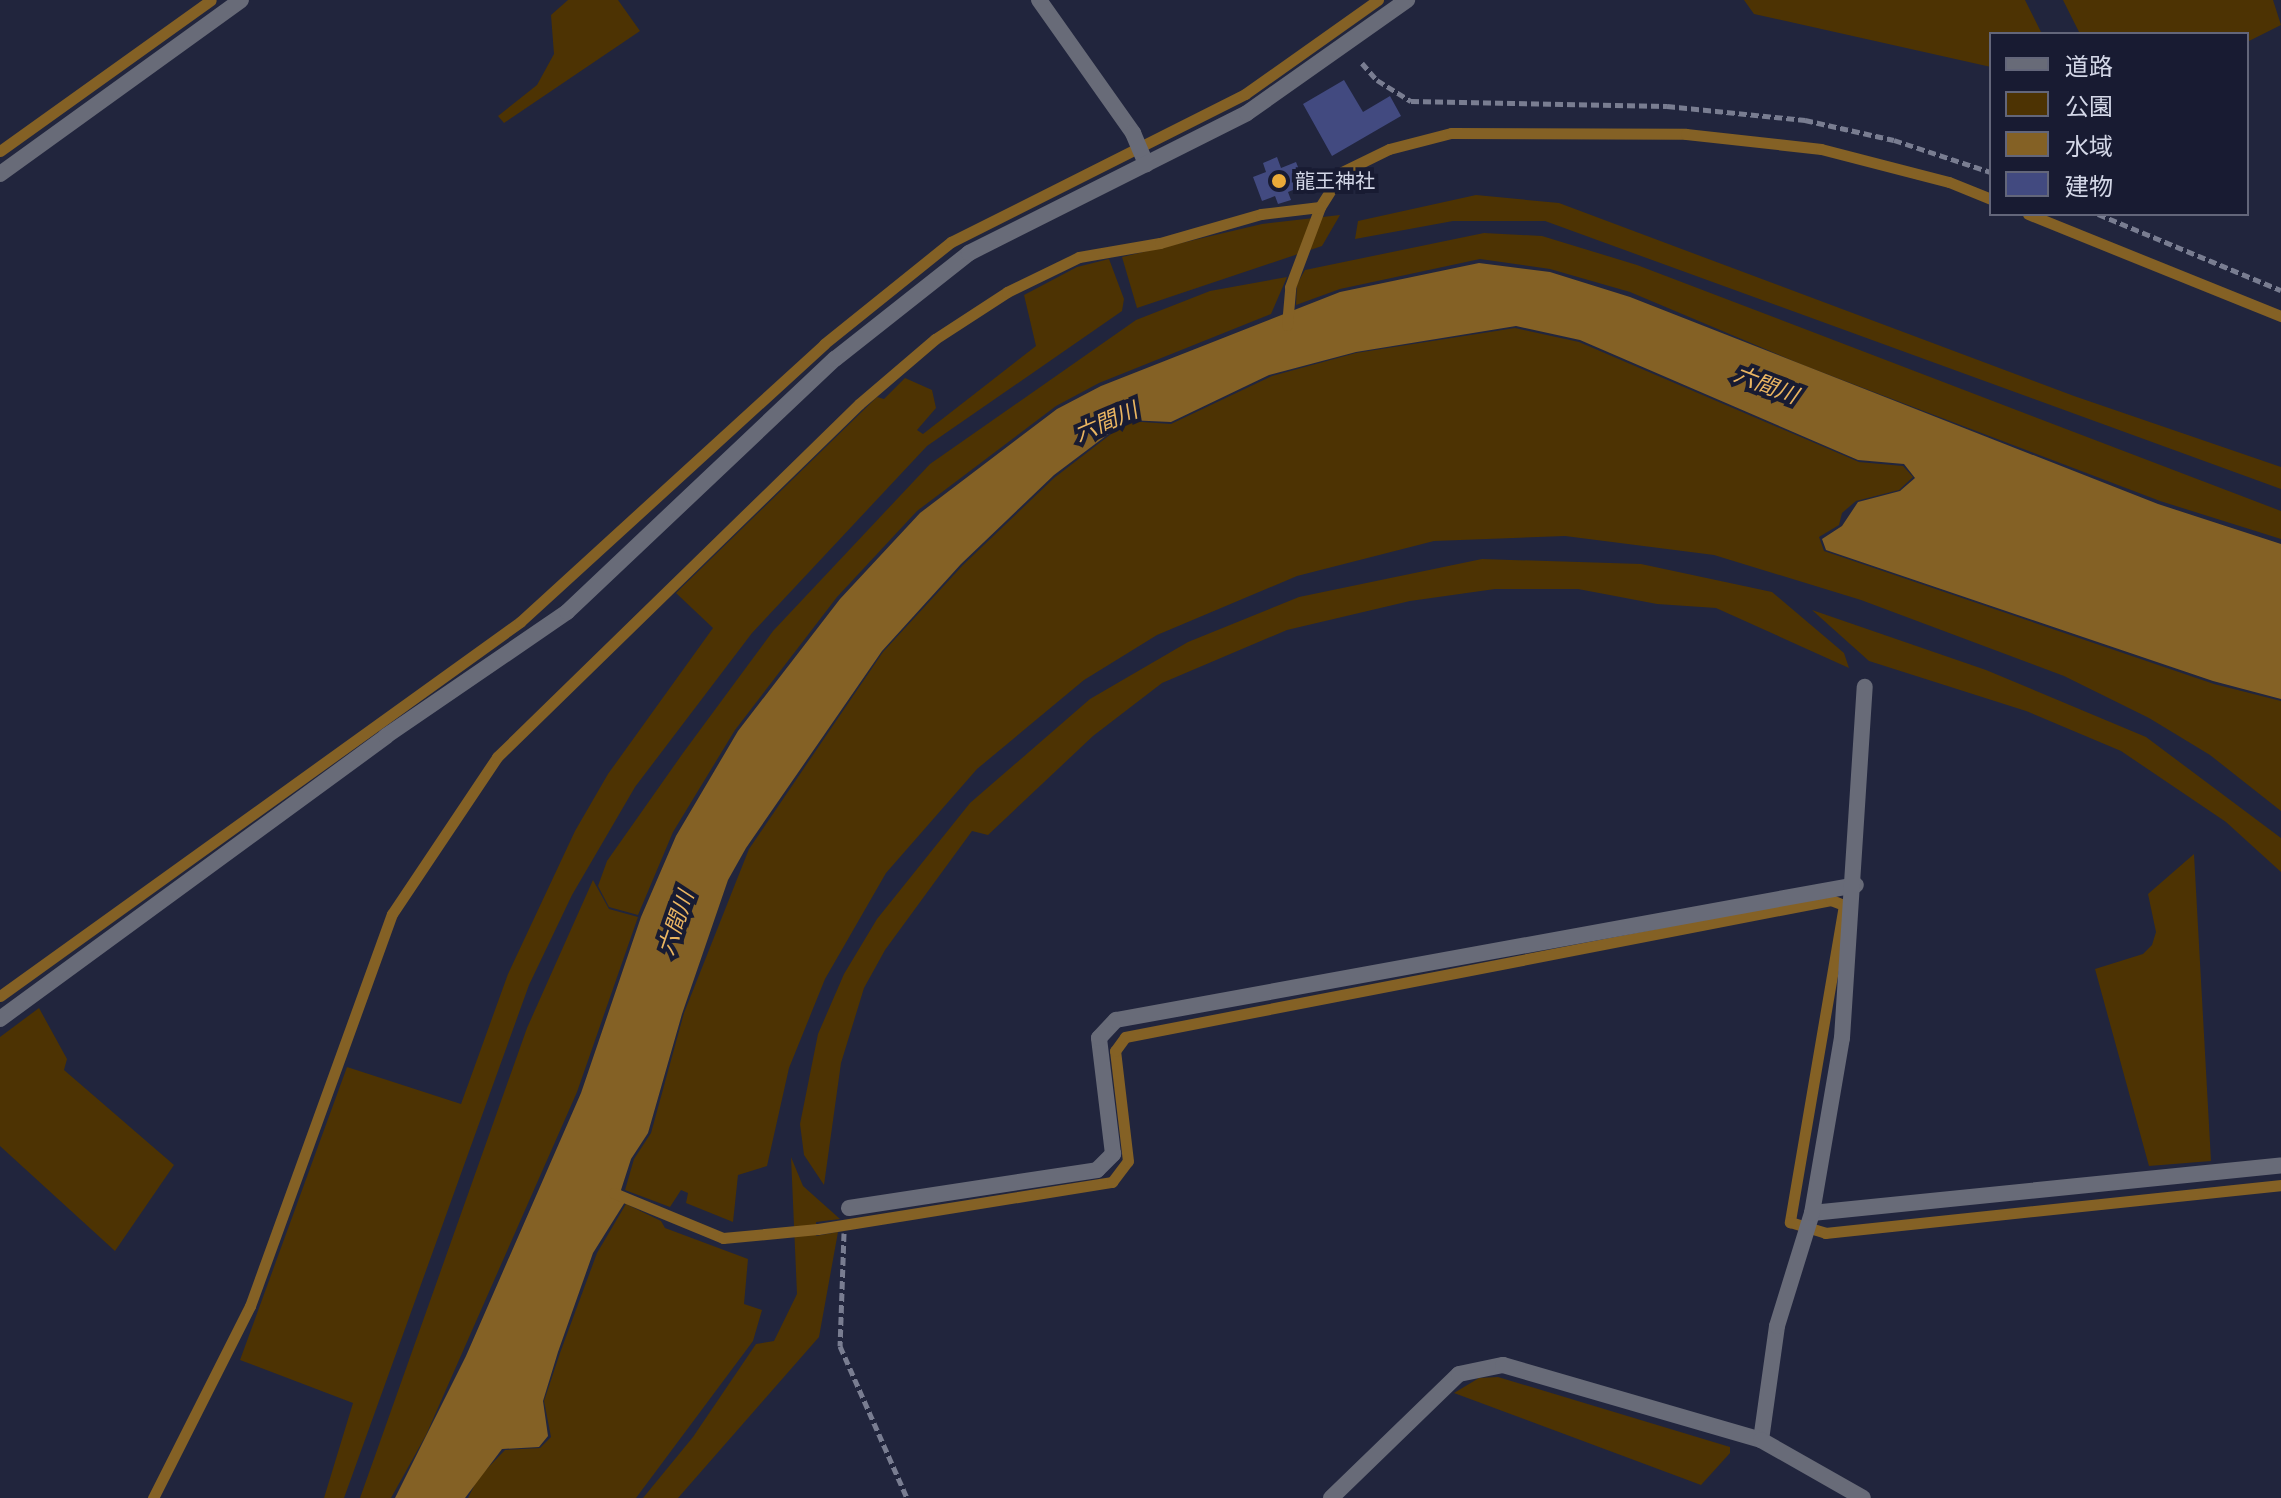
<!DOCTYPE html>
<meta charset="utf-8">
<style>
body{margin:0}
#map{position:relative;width:2281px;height:1498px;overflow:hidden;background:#21253d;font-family:"Fira Sans Condensed","Noto Sans JP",sans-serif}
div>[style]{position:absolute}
.green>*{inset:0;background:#4d3303}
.water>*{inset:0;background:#846125}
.stream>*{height:11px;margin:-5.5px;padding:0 5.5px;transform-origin:5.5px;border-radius:5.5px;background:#846125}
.building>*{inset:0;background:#424a80}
.path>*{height:5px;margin-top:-2.5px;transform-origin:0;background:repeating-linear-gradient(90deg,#797d91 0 8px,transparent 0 12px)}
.street>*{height:16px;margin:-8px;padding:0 8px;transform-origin:8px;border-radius:8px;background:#686b78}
.dots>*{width:22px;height:22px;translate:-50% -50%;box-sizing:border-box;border:4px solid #181b32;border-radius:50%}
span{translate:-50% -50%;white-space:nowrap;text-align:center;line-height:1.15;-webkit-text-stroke:8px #181b32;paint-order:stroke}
.poi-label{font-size:20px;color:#d3d7e7}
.left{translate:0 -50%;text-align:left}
.water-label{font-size:22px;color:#eab561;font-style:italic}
.legend{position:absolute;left:1989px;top:32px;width:260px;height:184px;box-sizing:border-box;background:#181b32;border:2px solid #63667a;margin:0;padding:10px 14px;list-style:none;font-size:24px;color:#d3d7e7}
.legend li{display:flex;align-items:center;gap:16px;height:40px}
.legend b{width:40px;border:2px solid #63667a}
</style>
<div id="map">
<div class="green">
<div style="clip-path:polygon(568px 0,618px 0,640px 31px,504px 123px,498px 116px,537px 85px,554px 54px,551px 15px)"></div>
<div style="clip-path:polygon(1744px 0,2025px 0,2042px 34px,1991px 34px,1991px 67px,1754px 14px)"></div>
<div style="clip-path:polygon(2063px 0,2273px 0,2281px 25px,2247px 42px,2247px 34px,2080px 34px)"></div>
<div style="clip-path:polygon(1476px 195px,1559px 203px,2074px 396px,2281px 467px,2281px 489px,1545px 221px,1453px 221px,1355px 239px,1358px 221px)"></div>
<div style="clip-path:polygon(1340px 215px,1322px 246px,1137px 308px,1122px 257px,1262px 224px)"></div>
<div style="clip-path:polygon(1484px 233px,1542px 236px,1637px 265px,2281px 511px,2281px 539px,2160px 501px,1803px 365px,1630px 292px,1550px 269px,1480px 259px,1340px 289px,1296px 305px,1297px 284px,1305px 270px)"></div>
<div style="clip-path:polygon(1109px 259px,1124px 299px,1122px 311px,927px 446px,752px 633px,635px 787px,572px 895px,529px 985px,344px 1498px,324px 1498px,353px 1403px,240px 1360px,347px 1067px,461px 1104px,508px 974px,575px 831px,608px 774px,713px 628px,676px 593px,877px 397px,884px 399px,905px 378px,932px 390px,936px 408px,917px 430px,923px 434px,1036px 346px,1024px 295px,1077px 267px)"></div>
<div style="clip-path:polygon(1287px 277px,1271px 314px,1099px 383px,1056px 406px,917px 511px,837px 597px,735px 730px,673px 832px,638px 915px,609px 907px,598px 886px,607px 861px,683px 753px,773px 631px,930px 464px,1136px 320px,1210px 291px)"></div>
<div style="clip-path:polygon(1515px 328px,1579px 342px,1859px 462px,1903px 466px,1913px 477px,1899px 490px,1856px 501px,1842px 513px,1839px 525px,1819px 537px,1824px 551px,2214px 684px,2281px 701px,2281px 811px,2210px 755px,2149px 718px,2064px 676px,1861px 600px,1714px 555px,1565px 536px,1434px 541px,1297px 576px,1157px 635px,1084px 680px,977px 769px,886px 873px,825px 979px,789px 1068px,767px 1166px,738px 1175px,733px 1222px,686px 1203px,688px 1193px,681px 1190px,670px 1207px,625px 1190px,634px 1159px,651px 1133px,684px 1013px,749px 849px,883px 652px,963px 565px,1054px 478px,1128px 421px,1171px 424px,1272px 376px,1356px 353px)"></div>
<div style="clip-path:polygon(1482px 559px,1641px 564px,1772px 592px,1844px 653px,1849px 668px,1716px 608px,1657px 604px,1578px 589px,1495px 589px,1410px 601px,1287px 630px,1162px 683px,1093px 736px,988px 835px,972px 831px,885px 950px,864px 988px,841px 1063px,824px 1185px,804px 1155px,800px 1124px,818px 1034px,844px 974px,877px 919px,970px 803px,1090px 699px,1188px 642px,1299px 597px)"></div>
<div style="clip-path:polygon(1812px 610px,1986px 670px,2146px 737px,2281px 838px,2281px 872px,2226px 822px,2121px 751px,2026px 711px,1869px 661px)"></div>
<div style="clip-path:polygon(2194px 854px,2211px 1161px,2149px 1166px,2095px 969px,2143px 954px,2152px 945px,2156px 932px,2148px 894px)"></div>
<div style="clip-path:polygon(593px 880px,609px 909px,638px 917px,577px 1092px,426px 1435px,391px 1498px,360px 1498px,527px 1028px)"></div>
<div style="clip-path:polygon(39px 1008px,67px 1059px,64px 1070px,174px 1165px,115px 1251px,0 1146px,0 1037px)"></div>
<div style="clip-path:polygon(791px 1157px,803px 1186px,840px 1219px,816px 1222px,816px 1236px,838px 1232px,819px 1337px,678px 1498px,643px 1498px,693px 1437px,756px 1344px,774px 1341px,797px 1294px)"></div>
<div style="clip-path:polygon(626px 1204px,661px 1221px,665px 1228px,748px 1259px,744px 1304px,762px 1310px,753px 1341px,636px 1498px,468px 1498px,478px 1478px,505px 1450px,540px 1448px,551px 1437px,544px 1401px,560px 1353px,597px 1253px)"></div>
<div style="clip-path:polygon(1498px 1377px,1730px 1447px,1730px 1453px,1701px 1485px,1454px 1393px,1479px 1378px)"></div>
</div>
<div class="water">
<div style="clip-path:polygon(1479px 263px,1550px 272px,1630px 297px,2158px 504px,2281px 544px,2281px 699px,2213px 681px,1826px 550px,1822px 539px,1842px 526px,1858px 502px,1900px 491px,1915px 478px,1904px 464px,1858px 460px,1580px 340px,1516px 326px,1356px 352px,1269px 375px,1171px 422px,1127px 420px,1054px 475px,961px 564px,882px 651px,746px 848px,728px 880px,682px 1014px,648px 1133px,631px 1159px,621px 1190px,625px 1202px,593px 1253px,558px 1352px,543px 1401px,548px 1436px,539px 1447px,502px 1449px,465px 1498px,395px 1498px,466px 1356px,581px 1093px,641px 917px,676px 836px,738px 731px,840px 599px,920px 513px,1057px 409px,1101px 386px,1340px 292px)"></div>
</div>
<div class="stream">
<div style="left:0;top:151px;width:259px;rotate:-35.6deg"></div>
<div style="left:2028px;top:214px;width:273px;rotate:22deg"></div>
<div style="left:1287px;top:325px;width:38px;rotate:-85deg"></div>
<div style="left:1290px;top:287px;width:85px;rotate:-69.4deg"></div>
<div style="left:1320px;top:207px;width:41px;rotate:-57.8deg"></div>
<div style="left:1342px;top:172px;width:52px;rotate:-26.1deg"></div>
<div style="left:1389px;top:149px;width:64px;rotate:-14.5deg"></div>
<div style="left:1451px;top:133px;width:235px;rotate:0.2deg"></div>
<div style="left:1686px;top:134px;width:136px;rotate:6.3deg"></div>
<div style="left:1821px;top:149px;width:132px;rotate:14.5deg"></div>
<div style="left:1949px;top:182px;width:45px;rotate:22deg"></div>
<div style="left:0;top:996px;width:641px;rotate:-35.72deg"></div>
<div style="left:520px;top:622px;width:412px;rotate:-42.4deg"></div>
<div style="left:824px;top:344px;width:163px;rotate:-38.8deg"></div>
<div style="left:951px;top:242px;width:329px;rotate:-26.7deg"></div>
<div style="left:1245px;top:94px;width:163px;rotate:-35.3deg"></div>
<div style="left:614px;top:1193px;width:118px;rotate:22.4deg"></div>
<div style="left:723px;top:1238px;width:95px;rotate:-5.4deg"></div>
<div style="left:818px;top:1229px;width:298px;rotate:-9.1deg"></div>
<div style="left:1112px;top:1182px;width:26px;rotate:-53deg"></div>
<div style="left:1128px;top:1161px;width:111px;rotate:-96.7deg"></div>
<div style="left:1115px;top:1051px;width:17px;rotate:-54deg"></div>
<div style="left:1125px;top:1037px;width:719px;rotate:-10.98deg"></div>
<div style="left:1831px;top:900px;width:14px;rotate:21deg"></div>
<div style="left:1844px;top:905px;width:322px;rotate:99.7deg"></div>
<div style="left:1790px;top:1222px;width:37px;rotate:17deg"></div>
<div style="left:1825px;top:1233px;width:459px;rotate:-6deg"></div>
<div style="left:153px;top:1498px;width:215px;rotate:-63.2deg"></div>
<div style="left:250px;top:1306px;width:417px;rotate:-70.1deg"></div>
<div style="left:392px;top:914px;width:189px;rotate:-56.2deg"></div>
<div style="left:497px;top:757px;width:506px;rotate:-44.28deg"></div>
<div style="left:859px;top:404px;width:100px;rotate:-40.5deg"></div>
<div style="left:935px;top:339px;width:86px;rotate:-33.1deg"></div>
<div style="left:1007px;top:292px;width:80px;rotate:-25.9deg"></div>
<div style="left:1079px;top:257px;width:82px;rotate:-9.8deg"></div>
<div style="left:1160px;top:243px;width:105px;rotate:-16deg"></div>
<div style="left:1261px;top:214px;width:59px;rotate:-6.8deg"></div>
</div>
<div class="building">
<div style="clip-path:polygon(1344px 80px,1363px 112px,1390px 96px,1401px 116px,1332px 156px,1303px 104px)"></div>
<div style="clip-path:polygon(1277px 157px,1281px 168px,1296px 162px,1305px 185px,1288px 192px,1291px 200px,1278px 204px,1275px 196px,1262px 201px,1253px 177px,1266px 172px,1263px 163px)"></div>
</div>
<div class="path">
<div style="left:1362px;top:63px;width:23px;rotate:49deg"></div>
<div style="left:1377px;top:80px;width:40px;rotate:32deg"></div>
<div style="left:1411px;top:101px;width:256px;rotate:1.1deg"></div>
<div style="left:1667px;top:106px;width:139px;rotate:5.8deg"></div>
<div style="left:1805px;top:120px;width:91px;rotate:12.7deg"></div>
<div style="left:1894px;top:140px;width:102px;rotate:18.3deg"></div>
<div style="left:2098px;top:214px;width:198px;rotate:22.6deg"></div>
<div style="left:844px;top:1233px;width:113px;rotate:92deg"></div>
<div style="left:840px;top:1346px;width:166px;rotate:66.2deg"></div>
</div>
<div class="street">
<div style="left:1039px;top:0;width:163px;rotate:54.7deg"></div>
<div style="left:1133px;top:133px;width:34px;rotate:67deg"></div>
<div style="left:0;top:174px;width:297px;rotate:-35.8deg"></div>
<div style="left:0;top:1019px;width:479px;rotate:-36.2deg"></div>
<div style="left:386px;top:736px;width:219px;rotate:-34.4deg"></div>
<div style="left:567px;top:612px;width:369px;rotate:-43.4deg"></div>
<div style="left:835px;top:359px;width:171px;rotate:-38.3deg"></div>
<div style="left:969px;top:253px;width:311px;rotate:-26.7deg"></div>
<div style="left:1247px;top:113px;width:196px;rotate:-35.2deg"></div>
<div style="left:849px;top:1208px;width:251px;rotate:-8.7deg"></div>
<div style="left:1097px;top:1170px;width:23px;rotate:-45deg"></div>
<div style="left:1113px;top:1154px;width:117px;rotate:-96.9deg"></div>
<div style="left:1099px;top:1038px;width:25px;rotate:-47deg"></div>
<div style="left:1116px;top:1020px;width:752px;rotate:-10.34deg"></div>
<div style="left:1812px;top:1213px;width:471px;rotate:-5.8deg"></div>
<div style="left:1761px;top:1440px;width:115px;rotate:-82deg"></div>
<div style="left:1777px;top:1326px;width:118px;rotate:-72.8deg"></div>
<div style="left:1812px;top:1213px;width:178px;rotate:-80.3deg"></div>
<div style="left:1842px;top:1038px;width:352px;rotate:-86.3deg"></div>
<div style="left:1331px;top:1498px;width:178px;rotate:-44.1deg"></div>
<div style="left:1459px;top:1374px;width:45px;rotate:-11.6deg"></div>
<div style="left:1503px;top:1365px;width:269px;rotate:16.2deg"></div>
<div style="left:1761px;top:1440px;width:117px;rotate:29.6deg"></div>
</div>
<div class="dots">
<div style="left:1279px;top:181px;background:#eaaa39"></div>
</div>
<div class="poi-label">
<span class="left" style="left:1295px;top:181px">龍王神社</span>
</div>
<div class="water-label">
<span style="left:1766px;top:385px;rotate:21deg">六間川</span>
<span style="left:1106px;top:422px;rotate:-23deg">六間川</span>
<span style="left:676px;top:923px;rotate:-71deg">六間川</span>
</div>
<ul class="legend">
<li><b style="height:10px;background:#686b78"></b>道路</li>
<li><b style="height:22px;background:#4d3303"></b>公園</li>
<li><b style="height:22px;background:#846125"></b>水域</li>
<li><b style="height:22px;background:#424a80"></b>建物</li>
</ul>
</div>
